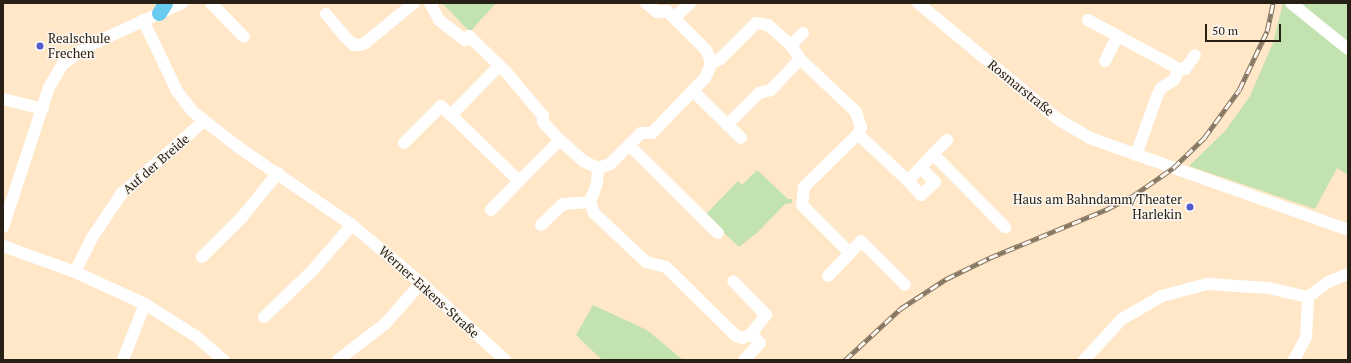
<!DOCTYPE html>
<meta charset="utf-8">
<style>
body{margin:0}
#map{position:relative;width:1351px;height:363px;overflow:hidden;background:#ffe7c8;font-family:"PT Serif",serif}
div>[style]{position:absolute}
.green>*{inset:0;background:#c2e2b0}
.minor>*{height:12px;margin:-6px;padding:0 6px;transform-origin:6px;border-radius:6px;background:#fff}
.major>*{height:15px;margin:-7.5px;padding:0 7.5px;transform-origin:7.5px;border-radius:7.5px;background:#69cbef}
.rail>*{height:4.5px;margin-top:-2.25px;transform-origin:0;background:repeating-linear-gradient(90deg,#fcf7f1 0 9px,#847561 0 18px);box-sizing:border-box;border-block:1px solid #847561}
.dots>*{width:11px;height:11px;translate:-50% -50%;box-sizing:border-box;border:2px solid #fcf7f1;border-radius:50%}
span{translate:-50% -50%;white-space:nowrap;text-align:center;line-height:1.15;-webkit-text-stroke:3px #fcf7f1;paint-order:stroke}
.poi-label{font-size:13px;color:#282014}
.left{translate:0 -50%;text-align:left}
.right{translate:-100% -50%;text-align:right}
.street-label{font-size:13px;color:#282014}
.frame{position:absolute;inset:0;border:4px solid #282014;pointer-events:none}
.scale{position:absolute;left:1205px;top:24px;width:76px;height:18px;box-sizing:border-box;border:2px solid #282014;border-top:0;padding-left:5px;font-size:12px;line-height:14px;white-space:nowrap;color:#282014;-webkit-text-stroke:3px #fcf7f1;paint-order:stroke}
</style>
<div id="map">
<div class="green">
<div style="clip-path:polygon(442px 3px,496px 3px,470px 32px)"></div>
<div style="clip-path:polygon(1283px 3px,1286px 3px,1348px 53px,1348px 175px,1337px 168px,1315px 209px,1189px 166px,1225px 131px,1250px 96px,1273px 43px)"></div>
<div style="clip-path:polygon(1295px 3px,1348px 3px,1348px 44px)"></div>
<div style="clip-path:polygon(757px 170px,788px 199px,792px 199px,792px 203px,785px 204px,758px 232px,739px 247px,705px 215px,738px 181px,742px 185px)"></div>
<div style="clip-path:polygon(593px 305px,647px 330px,683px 360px,602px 360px,576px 335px)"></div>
</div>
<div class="minor">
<div style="left:211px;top:3px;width:47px;rotate:45.9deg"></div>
<div style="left:430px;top:3px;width:19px;rotate:62deg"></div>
<div style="left:439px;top:20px;width:33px;rotate:38deg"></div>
<div style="left:465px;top:40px;width:6px;rotate:-45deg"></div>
<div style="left:469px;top:36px;width:53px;rotate:44.2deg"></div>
<div style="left:507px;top:73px;width:56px;rotate:50.1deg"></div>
<div style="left:543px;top:116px;width:6px;rotate:90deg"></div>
<div style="left:543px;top:122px;width:25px;rotate:47deg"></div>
<div style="left:560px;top:140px;width:31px;rotate:42deg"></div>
<div style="left:583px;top:161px;width:17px;rotate:25deg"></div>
<div style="left:598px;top:168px;width:13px;rotate:-18deg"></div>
<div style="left:610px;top:164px;width:44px;rotate:-45deg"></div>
<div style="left:641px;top:133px;width:11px"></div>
<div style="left:652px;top:133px;width:76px;rotate:-46.1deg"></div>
<div style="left:705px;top:78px;width:12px;rotate:-66deg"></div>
<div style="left:710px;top:67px;width:8px;rotate:-90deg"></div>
<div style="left:710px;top:59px;width:10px;rotate:-114deg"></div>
<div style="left:706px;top:50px;width:55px;rotate:-135deg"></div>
<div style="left:667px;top:11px;width:10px;rotate:174deg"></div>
<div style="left:657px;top:12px;width:14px;rotate:-141deg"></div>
<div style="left:918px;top:3px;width:183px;rotate:39.7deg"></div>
<div style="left:1059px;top:120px;width:36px;rotate:30deg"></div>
<div style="left:1090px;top:138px;width:274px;rotate:19.6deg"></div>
<div style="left:1291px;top:3px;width:73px;rotate:38.9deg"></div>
<div style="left:326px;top:14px;width:30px;rotate:50deg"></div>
<div style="left:345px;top:37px;width:12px;rotate:42deg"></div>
<div style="left:354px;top:45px;width:5px"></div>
<div style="left:359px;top:45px;width:6px;rotate:-18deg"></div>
<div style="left:365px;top:43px;width:63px;rotate:-39.2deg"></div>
<div style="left:674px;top:18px;width:22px;rotate:-43deg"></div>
<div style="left:143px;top:20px;width:79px;rotate:64.4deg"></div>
<div style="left:177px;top:91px;width:25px;rotate:53deg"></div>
<div style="left:192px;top:111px;width:58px;rotate:38deg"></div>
<div style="left:238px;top:147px;width:138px;rotate:34.4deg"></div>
<div style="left:352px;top:225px;width:90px;rotate:40deg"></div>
<div style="left:421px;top:283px;width:114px;rotate:42.5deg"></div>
<div style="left:1088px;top:20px;width:103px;rotate:28.3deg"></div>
<div style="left:1179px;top:69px;width:6px"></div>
<div style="left:1185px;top:69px;width:17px;rotate:-54deg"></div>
<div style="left:791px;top:45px;width:17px;rotate:-45deg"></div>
<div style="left:1105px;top:61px;width:28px;rotate:-63deg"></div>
<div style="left:711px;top:63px;width:10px;rotate:-24deg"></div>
<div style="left:720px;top:59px;width:51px;rotate:-45deg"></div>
<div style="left:756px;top:23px;width:12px;rotate:9deg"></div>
<div style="left:768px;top:25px;width:30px;rotate:41deg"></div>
<div style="left:791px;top:45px;width:17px;rotate:57deg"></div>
<div style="left:800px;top:59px;width:77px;rotate:43.4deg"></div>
<div style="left:856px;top:112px;width:16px;rotate:72deg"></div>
<div style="left:861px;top:127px;width:8px;rotate:113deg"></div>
<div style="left:858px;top:134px;width:69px;rotate:43.2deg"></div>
<div style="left:908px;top:181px;width:37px;rotate:-47deg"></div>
<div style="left:933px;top:154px;width:103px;rotate:45.4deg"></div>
<div style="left:499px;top:66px;width:69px;rotate:134.4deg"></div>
<div style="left:451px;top:115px;width:95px;rotate:44.1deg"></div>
<div style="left:519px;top:181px;width:58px;rotate:-45deg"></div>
<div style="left:693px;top:91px;width:67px;rotate:44.4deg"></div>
<div style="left:3px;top:99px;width:41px;rotate:14deg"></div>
<div style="left:727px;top:125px;width:45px;rotate:-45deg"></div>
<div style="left:759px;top:93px;width:12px;rotate:-14deg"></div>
<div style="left:771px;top:90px;width:42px;rotate:-46.9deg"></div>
<div style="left:858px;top:134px;width:76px;rotate:135.5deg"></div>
<div style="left:804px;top:187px;width:18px;rotate:96deg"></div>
<div style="left:802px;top:205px;width:68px;rotate:45deg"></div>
<div style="left:850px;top:253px;width:16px;rotate:-47deg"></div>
<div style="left:861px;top:241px;width:62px;rotate:45deg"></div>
<div style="left:404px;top:143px;width:52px;rotate:-45deg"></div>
<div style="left:441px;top:106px;width:13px;rotate:42deg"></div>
<div style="left:629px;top:145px;width:125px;rotate:44.7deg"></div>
<div style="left:933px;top:154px;width:20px;rotate:-45deg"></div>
<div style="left:1136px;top:155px;width:63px;rotate:-70.4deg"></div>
<div style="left:1157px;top:96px;width:9px;rotate:-63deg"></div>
<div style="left:1161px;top:88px;width:15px;rotate:-32deg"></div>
<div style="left:1174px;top:80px;width:12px;rotate:-66deg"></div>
<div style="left:598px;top:168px;width:15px;rotate:94deg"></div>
<div style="left:597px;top:183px;width:20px;rotate:110deg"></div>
<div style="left:590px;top:202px;width:12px;rotate:70deg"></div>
<div style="left:594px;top:213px;width:71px;rotate:43.3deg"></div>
<div style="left:646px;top:262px;width:21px;rotate:14deg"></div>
<div style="left:666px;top:267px;width:98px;rotate:44.6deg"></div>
<div style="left:736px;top:336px;width:7px;rotate:16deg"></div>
<div style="left:743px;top:338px;width:9px;rotate:-27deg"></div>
<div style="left:751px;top:334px;width:24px;rotate:-52deg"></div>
<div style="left:766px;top:315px;width:47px;rotate:-134.1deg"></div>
<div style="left:908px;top:181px;width:19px;rotate:47deg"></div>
<div style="left:921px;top:195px;width:19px;rotate:-43deg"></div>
<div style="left:935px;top:182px;width:20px;rotate:-135deg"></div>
<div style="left:491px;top:210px;width:40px;rotate:-46deg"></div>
<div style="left:541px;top:225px;width:30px;rotate:-44deg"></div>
<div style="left:563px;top:204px;width:27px;rotate:-4deg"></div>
<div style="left:3px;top:227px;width:147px;rotate:-71.8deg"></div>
<div style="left:49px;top:87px;width:27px;rotate:-59deg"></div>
<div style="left:63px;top:64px;width:29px;rotate:-36deg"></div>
<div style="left:86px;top:47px;width:106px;rotate:-24.6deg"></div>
<div style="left:3px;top:246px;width:77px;rotate:19.9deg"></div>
<div style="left:75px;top:272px;width:77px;rotate:24.6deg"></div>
<div style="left:145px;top:304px;width:62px;rotate:32.4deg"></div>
<div style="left:197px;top:337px;width:35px;rotate:41deg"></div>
<div style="left:202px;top:257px;width:57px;rotate:-45deg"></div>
<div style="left:242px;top:217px;width:57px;rotate:-50.7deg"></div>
<div style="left:75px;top:272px;width:40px;rotate:-63.4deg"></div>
<div style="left:93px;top:236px;width:52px;rotate:-56deg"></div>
<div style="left:122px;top:193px;width:109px;rotate:-41.3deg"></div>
<div style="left:828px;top:276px;width:32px;rotate:-46deg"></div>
<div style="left:264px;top:317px;width:66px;rotate:-43.8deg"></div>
<div style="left:312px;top:271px;width:61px;rotate:-49deg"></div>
<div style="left:123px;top:360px;width:60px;rotate:-68.6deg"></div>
<div style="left:338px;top:360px;width:59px;rotate:-37.5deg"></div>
<div style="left:385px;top:324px;width:55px;rotate:-48.7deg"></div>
<div style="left:744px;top:360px;width:23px;rotate:-47deg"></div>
<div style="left:760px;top:343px;width:13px;rotate:-135deg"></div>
<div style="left:1084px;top:360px;width:56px;rotate:-47.2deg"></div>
<div style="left:1122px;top:319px;width:46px;rotate:-29.9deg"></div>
<div style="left:1162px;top:296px;width:47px;rotate:-14.9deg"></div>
<div style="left:1207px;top:284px;width:61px;rotate:3.8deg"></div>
<div style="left:1268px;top:288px;width:41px;rotate:12.7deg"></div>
<div style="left:1308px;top:297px;width:25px;rotate:-37deg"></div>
<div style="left:1328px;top:282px;width:22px;rotate:-22deg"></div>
<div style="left:1294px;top:360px;width:26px;rotate:-62deg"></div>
<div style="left:1306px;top:337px;width:40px;rotate:-87.1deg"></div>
</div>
<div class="major">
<div style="left:159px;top:13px;width:12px;rotate:-59deg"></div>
</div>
<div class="rail">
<div style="left:845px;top:360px;width:75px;rotate:-42.8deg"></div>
<div style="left:900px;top:309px;width:55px;rotate:-33.1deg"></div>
<div style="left:946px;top:279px;width:48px;rotate:-26deg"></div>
<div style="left:989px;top:258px;width:126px;rotate:-22.5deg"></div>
<div style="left:1105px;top:210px;width:29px;rotate:-27deg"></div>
<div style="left:1131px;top:197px;width:51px;rotate:-34.6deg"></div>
<div style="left:1173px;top:168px;width:43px;rotate:-44.1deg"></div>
<div style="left:1204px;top:138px;width:59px;rotate:-53.9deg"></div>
<div style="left:1239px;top:90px;width:65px;rotate:-64.6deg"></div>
<div style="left:1267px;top:31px;width:29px;rotate:-78deg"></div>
</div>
<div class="dots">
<div style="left:40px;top:46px;background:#525ad0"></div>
<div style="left:1190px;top:207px;background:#525ad0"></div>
</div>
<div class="poi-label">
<span class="left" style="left:48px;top:46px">Realschule<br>Frechen</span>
<span class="right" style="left:1182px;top:207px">Haus am Bahndamm/Theater<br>Harlekin</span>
</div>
<div class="street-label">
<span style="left:1021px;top:88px;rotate:39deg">Rosmarstraße</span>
<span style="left:156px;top:164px;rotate:-41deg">Auf der Breide</span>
<span style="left:429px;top:292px;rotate:42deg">Werner-Erkens-Straße</span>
</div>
<div class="frame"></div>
<div class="scale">50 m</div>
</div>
